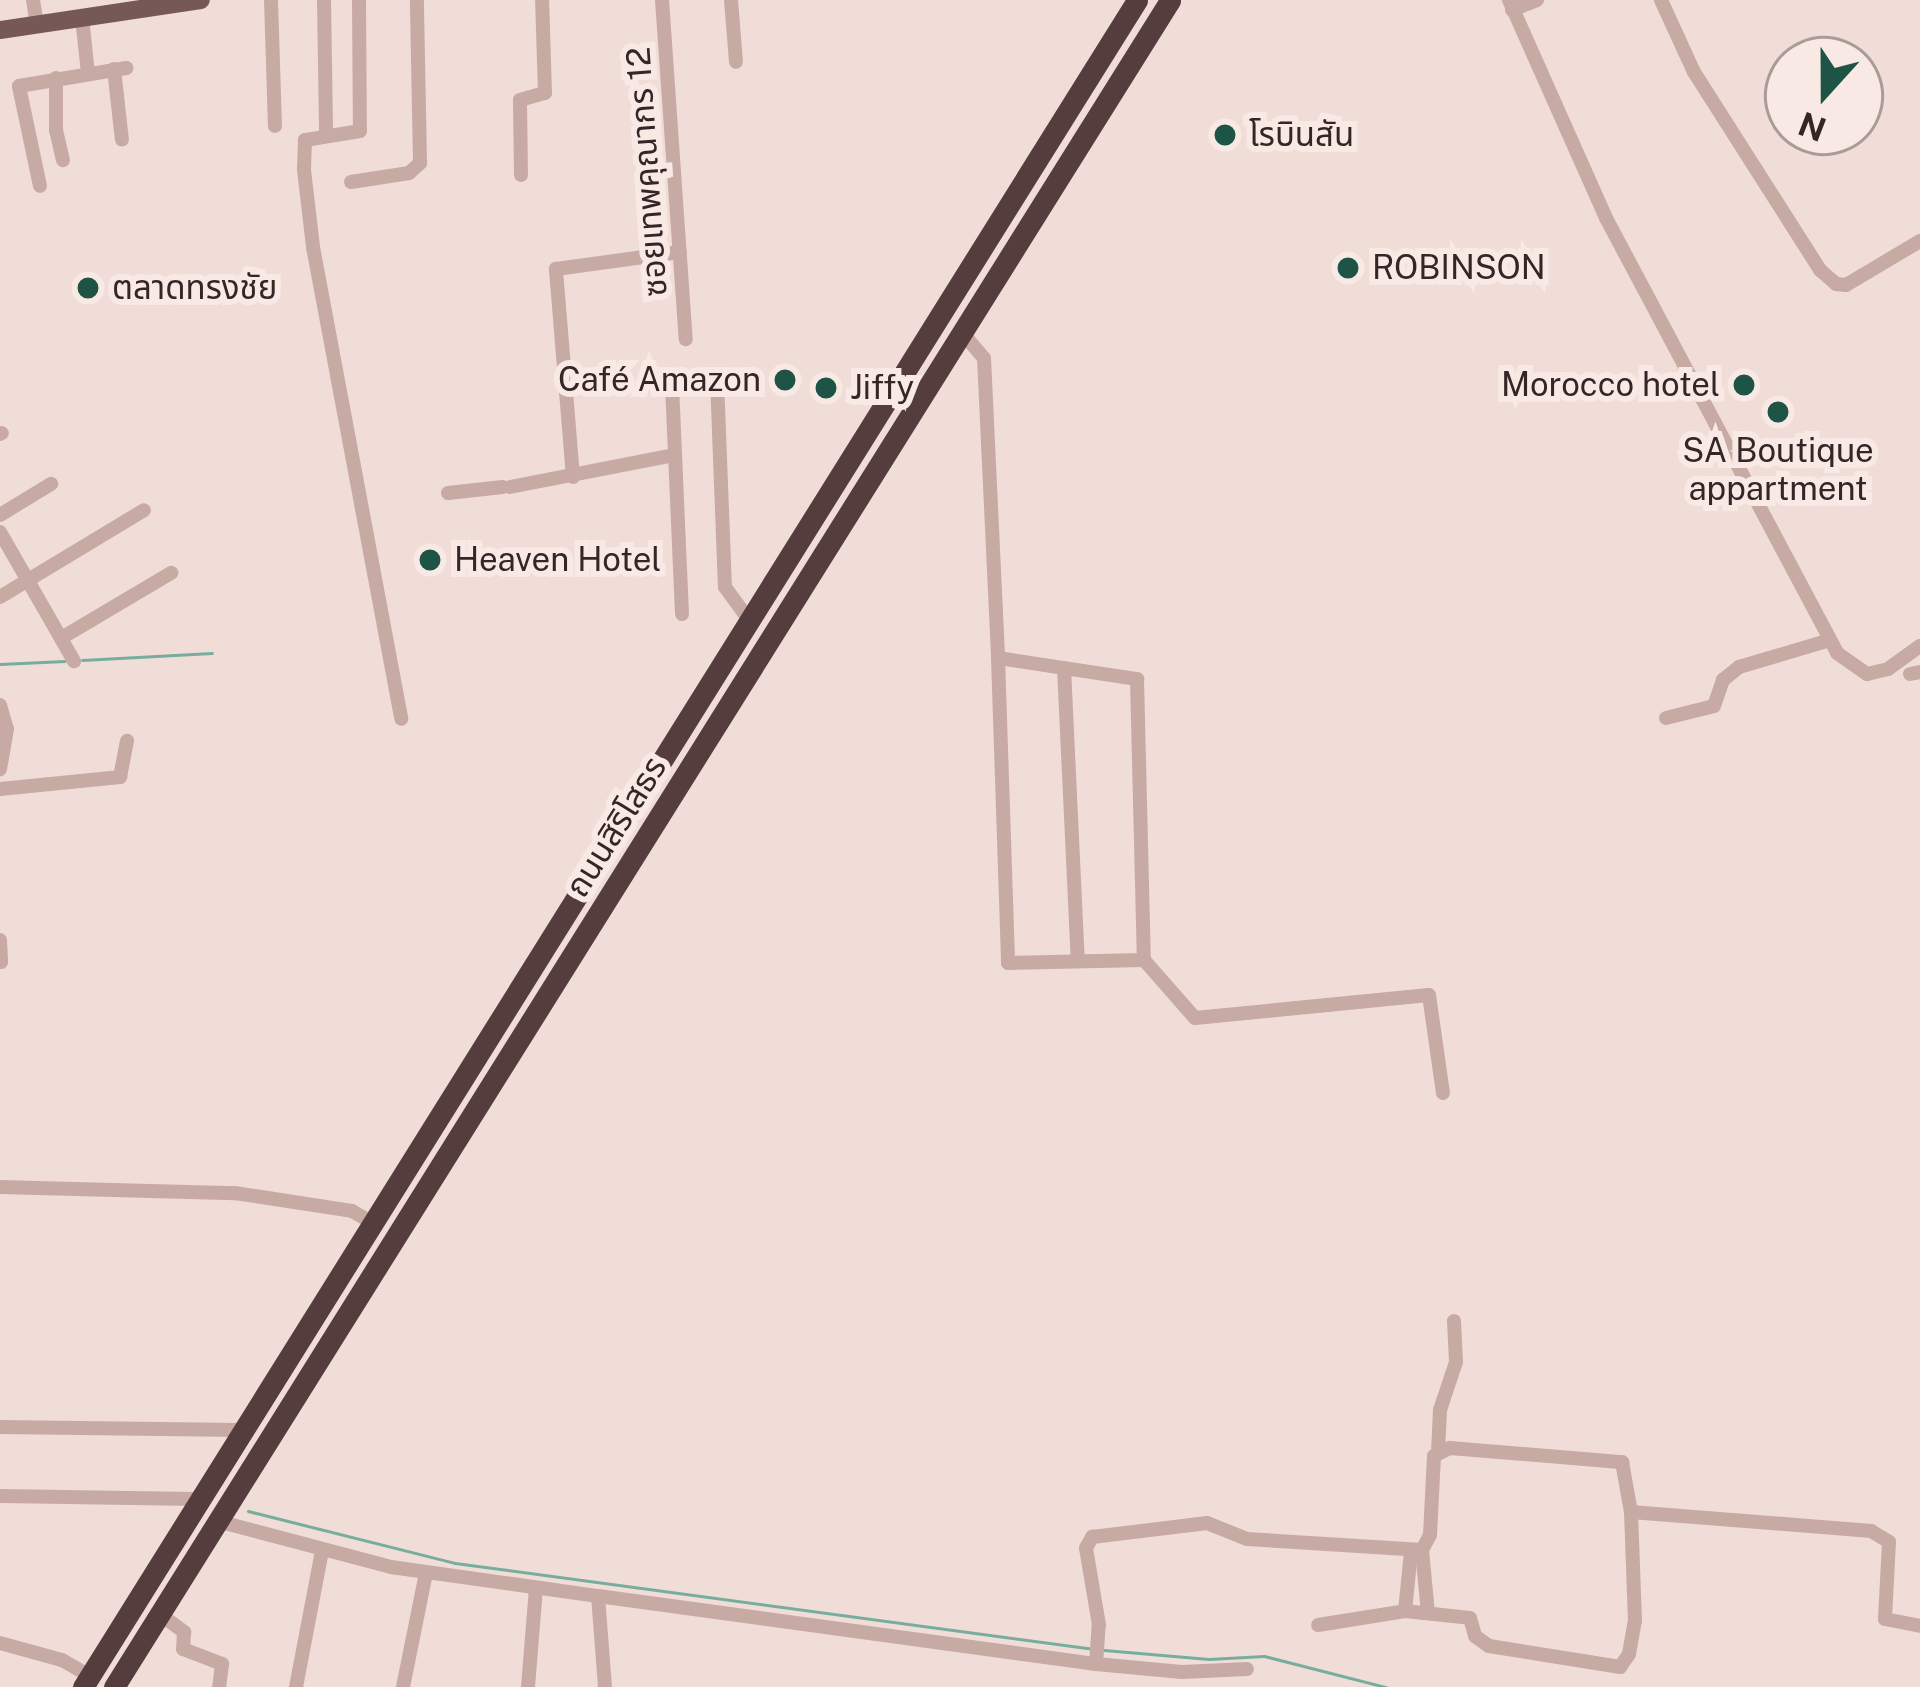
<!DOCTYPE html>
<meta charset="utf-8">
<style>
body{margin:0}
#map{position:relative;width:1920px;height:1687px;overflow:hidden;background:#f0ddd8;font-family:"Public Sans","Noto Sans Thai",sans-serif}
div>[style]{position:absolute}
.stream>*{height:3px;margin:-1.5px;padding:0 1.5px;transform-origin:1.5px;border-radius:1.5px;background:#78ad9e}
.minor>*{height:14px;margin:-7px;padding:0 7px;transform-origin:7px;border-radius:7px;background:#c8aaa5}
.major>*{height:18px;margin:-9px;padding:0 9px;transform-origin:9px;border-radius:9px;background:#765857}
.highway>*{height:21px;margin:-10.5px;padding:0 10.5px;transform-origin:10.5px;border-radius:10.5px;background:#553d3d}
.dots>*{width:33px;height:33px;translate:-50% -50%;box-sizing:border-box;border:6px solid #f8e9e4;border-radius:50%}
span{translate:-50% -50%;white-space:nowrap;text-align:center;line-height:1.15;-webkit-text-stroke:12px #f8e9e4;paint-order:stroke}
.poi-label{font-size:33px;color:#342626}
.left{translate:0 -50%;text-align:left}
.right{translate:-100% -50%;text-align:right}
.street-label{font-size:33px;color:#342626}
.north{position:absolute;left:1764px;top:36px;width:120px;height:120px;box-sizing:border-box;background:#f8e9e4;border:3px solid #aa9b98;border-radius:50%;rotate:201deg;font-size:33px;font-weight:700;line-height:48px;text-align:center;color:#342626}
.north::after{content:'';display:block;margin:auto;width:42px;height:54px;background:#1d5446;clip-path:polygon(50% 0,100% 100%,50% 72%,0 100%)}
</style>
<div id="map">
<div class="stream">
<div style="left:82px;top:660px;width:130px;rotate:-3.1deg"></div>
<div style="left:0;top:664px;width:65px;rotate:-2.6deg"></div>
<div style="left:248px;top:1511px;width:213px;rotate:14.1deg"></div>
<div style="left:455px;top:1563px;width:645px;rotate:7.67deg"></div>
<div style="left:1104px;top:1650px;width:105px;rotate:4.9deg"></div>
<div style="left:1209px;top:1659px;width:55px;rotate:-3.1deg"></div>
<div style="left:1264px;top:1656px;width:126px;rotate:14.3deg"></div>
</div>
<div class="minor">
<div style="left:33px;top:0;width:25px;rotate:81deg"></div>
<div style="left:271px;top:0;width:126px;rotate:88.2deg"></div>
<div style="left:324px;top:0;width:134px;rotate:89.1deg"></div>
<div style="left:359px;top:0;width:131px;rotate:89.6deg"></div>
<div style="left:360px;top:131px;width:56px;rotate:170.7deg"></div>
<div style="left:305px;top:140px;width:30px;rotate:92deg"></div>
<div style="left:304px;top:170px;width:78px;rotate:83.3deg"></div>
<div style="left:313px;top:247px;width:480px;rotate:79.4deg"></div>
<div style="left:662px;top:0;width:340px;rotate:86deg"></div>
<div style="left:731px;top:0;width:62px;rotate:85.4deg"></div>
<div style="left:1509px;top:0;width:239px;rotate:66deg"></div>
<div style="left:1606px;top:218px;width:493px;rotate:62deg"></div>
<div style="left:1837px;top:653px;width:37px;rotate:35deg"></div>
<div style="left:1867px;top:674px;width:22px;rotate:-13deg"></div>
<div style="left:1888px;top:669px;width:39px;rotate:-36deg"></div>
<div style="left:1661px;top:0;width:79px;rotate:65.4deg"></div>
<div style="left:1694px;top:72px;width:235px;rotate:57.5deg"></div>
<div style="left:1820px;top:270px;width:21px;rotate:41deg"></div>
<div style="left:1836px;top:284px;width:10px;rotate:6deg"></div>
<div style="left:1846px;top:285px;width:86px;rotate:-30.7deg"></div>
<div style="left:1512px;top:10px;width:27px;rotate:-22deg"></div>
<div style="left:82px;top:18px;width:55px;rotate:83.8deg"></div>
<div style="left:114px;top:69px;width:71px;rotate:83.6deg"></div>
<div style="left:56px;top:78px;width:52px;rotate:90deg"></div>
<div style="left:56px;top:130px;width:31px;rotate:77deg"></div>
<div style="left:521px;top:175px;width:75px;rotate:-90.8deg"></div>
<div style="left:520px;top:100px;width:26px;rotate:-16deg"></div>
<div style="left:545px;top:93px;width:93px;rotate:-91.8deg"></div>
<div style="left:351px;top:182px;width:59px;rotate:-8.8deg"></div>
<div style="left:409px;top:173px;width:15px;rotate:-42deg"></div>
<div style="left:420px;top:163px;width:163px;rotate:-91.1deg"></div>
<div style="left:40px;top:186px;width:102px;rotate:-101.9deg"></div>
<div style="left:19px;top:86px;width:109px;rotate:-9.5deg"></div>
<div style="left:961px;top:331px;width:35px;rotate:50deg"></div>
<div style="left:984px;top:358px;width:300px;rotate:87.3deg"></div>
<div style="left:998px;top:658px;width:141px;rotate:8.6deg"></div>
<div style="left:1137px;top:679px;width:281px;rotate:88.6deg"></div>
<div style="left:1144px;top:960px;width:77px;rotate:48.7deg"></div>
<div style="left:1195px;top:1018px;width:235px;rotate:-5.6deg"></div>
<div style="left:1429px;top:995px;width:99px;rotate:81.9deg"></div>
<div style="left:0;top:434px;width:2px;rotate:-27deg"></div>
<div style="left:573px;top:477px;width:209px;rotate:-94.7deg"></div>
<div style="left:556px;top:269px;width:125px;rotate:-7.8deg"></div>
<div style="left:510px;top:487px;width:168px;rotate:-11deg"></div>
<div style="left:448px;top:493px;width:55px;rotate:-6.2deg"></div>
<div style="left:0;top:515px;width:60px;rotate:-31.3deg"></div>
<div style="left:0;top:532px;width:149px;rotate:60.2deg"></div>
<div style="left:0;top:597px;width:168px;rotate:-31.1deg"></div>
<div style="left:682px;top:614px;width:225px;rotate:-92.5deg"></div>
<div style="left:672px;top:389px;width:8px;rotate:-60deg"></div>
<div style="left:676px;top:382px;width:41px;rotate:-2.8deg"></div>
<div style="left:717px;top:380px;width:207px;rotate:87.8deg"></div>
<div style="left:725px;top:587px;width:41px;rotate:54deg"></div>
<div style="left:63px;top:637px;width:126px;rotate:-30.7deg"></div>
<div style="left:998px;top:658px;width:305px;rotate:88.1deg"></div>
<div style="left:1008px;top:963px;width:136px;rotate:-1.3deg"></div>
<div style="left:1064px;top:668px;width:293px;rotate:87.3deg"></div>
<div style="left:1910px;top:674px;width:10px;rotate:-11deg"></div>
<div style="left:0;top:705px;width:25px;rotate:74deg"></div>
<div style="left:7px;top:729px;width:41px;rotate:99.9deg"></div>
<div style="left:1666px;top:718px;width:49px;rotate:-14deg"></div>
<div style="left:1714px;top:706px;width:28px;rotate:-71deg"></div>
<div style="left:1723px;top:680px;width:21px;rotate:-39deg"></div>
<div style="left:1739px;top:667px;width:95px;rotate:-16.5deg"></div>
<div style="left:0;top:789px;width:121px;rotate:-5.7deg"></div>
<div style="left:120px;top:777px;width:37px;rotate:-79deg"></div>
<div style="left:0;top:940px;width:22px;rotate:87deg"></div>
<div style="left:0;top:1187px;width:235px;rotate:1.5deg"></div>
<div style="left:235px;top:1193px;width:118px;rotate:8.7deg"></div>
<div style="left:352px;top:1211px;width:22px;rotate:30deg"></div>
<div style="left:0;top:1427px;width:240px;rotate:0.7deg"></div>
<div style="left:1438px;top:1452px;width:42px;rotate:-87.3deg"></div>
<div style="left:1440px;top:1410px;width:51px;rotate:-71.6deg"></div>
<div style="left:1456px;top:1362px;width:41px;rotate:-92.8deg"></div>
<div style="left:0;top:1496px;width:197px;rotate:0.9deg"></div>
<div style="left:221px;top:1522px;width:176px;rotate:14.8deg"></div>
<div style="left:391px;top:1567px;width:209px;rotate:8deg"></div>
<div style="left:598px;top:1596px;width:91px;rotate:85.6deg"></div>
<div style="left:1422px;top:1550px;width:63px;rotate:84.6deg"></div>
<div style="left:598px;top:1596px;width:503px;rotate:7.78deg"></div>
<div style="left:1096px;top:1664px;width:86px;rotate:5.3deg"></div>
<div style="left:1182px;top:1672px;width:65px;rotate:-2.6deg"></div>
<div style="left:1405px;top:1611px;width:65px;rotate:6.1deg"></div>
<div style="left:1470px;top:1618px;width:19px;rotate:74deg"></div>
<div style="left:1475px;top:1636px;width:17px;rotate:36deg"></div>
<div style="left:1489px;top:1646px;width:133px;rotate:9.1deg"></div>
<div style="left:1620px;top:1667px;width:16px;rotate:-55deg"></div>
<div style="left:1629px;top:1654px;width:34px;rotate:-80deg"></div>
<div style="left:1635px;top:1621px;width:109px;rotate:-92.1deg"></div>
<div style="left:161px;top:1615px;width:29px;rotate:36deg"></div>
<div style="left:184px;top:1632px;width:17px;rotate:93deg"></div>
<div style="left:183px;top:1649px;width:42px;rotate:21deg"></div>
<div style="left:222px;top:1664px;width:23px;rotate:97deg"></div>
<div style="left:1318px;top:1625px;width:88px;rotate:-9.1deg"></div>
<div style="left:1405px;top:1611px;width:59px;rotate:-84.2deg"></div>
<div style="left:0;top:1643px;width:64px;rotate:15.3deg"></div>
<div style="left:62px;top:1660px;width:32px;rotate:30deg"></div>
<div style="left:1096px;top:1664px;width:39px;rotate:-86deg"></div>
<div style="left:1099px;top:1625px;width:78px;rotate:-99.6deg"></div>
<div style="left:1086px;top:1548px;width:13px;rotate:-61deg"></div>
<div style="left:1092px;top:1537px;width:116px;rotate:-6.9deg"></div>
<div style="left:1207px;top:1523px;width:43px;rotate:21.8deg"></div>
<div style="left:1247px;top:1539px;width:175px;rotate:3.6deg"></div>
<div style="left:1422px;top:1550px;width:17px;rotate:-62deg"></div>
<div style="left:1430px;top:1535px;width:79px;rotate:-87.1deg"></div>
<div style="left:1434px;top:1456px;width:18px;rotate:-27deg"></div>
<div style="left:1450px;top:1448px;width:173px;rotate:4.7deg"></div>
<div style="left:1622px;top:1462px;width:51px;rotate:79.8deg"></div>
<div style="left:1631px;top:1512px;width:241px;rotate:4.5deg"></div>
<div style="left:1871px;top:1531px;width:21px;rotate:31deg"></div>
<div style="left:1889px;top:1542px;width:77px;rotate:93deg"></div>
<div style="left:1885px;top:1619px;width:36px;rotate:11deg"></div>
<div style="left:296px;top:1687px;width:138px;rotate:-79.2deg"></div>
<div style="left:403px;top:1687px;width:116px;rotate:-78.6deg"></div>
<div style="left:528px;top:1687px;width:99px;rotate:-85.4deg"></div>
</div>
<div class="major">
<div style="left:0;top:30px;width:203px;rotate:-8.5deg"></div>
</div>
<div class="highway">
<div style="left:83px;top:1687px;width:1989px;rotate:-58deg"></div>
<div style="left:114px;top:1687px;width:1990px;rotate:-57.95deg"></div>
</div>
<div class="dots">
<div style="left:1225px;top:135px;background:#1d5446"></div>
<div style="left:1348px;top:268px;background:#1d5446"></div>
<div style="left:88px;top:288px;background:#1d5446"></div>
<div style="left:785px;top:380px;background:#1d5446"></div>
<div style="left:1744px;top:385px;background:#1d5446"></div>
<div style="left:826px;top:388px;background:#1d5446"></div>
<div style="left:1778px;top:412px;background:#1d5446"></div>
<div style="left:430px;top:560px;background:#1d5446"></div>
</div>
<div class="poi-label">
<span class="left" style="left:1249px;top:135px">โรบินสัน</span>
<span class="left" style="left:1372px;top:268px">ROBINSON</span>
<span class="left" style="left:112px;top:288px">ตลาดทรงชัย</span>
<span class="right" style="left:761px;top:380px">Café Amazon</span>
<span class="right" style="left:1720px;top:385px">Morocco hotel</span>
<span class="left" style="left:850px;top:388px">Jiffy</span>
<span style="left:1778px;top:470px">SA Boutique<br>appartment</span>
<span class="left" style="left:454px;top:560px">Heaven Hotel</span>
</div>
<div class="street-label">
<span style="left:647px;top:172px;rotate:-94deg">ซอยเทพคุณากร 12</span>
<span style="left:616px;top:827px;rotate:-58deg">ถนนสิริโสธร</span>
</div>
<div class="north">N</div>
</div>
